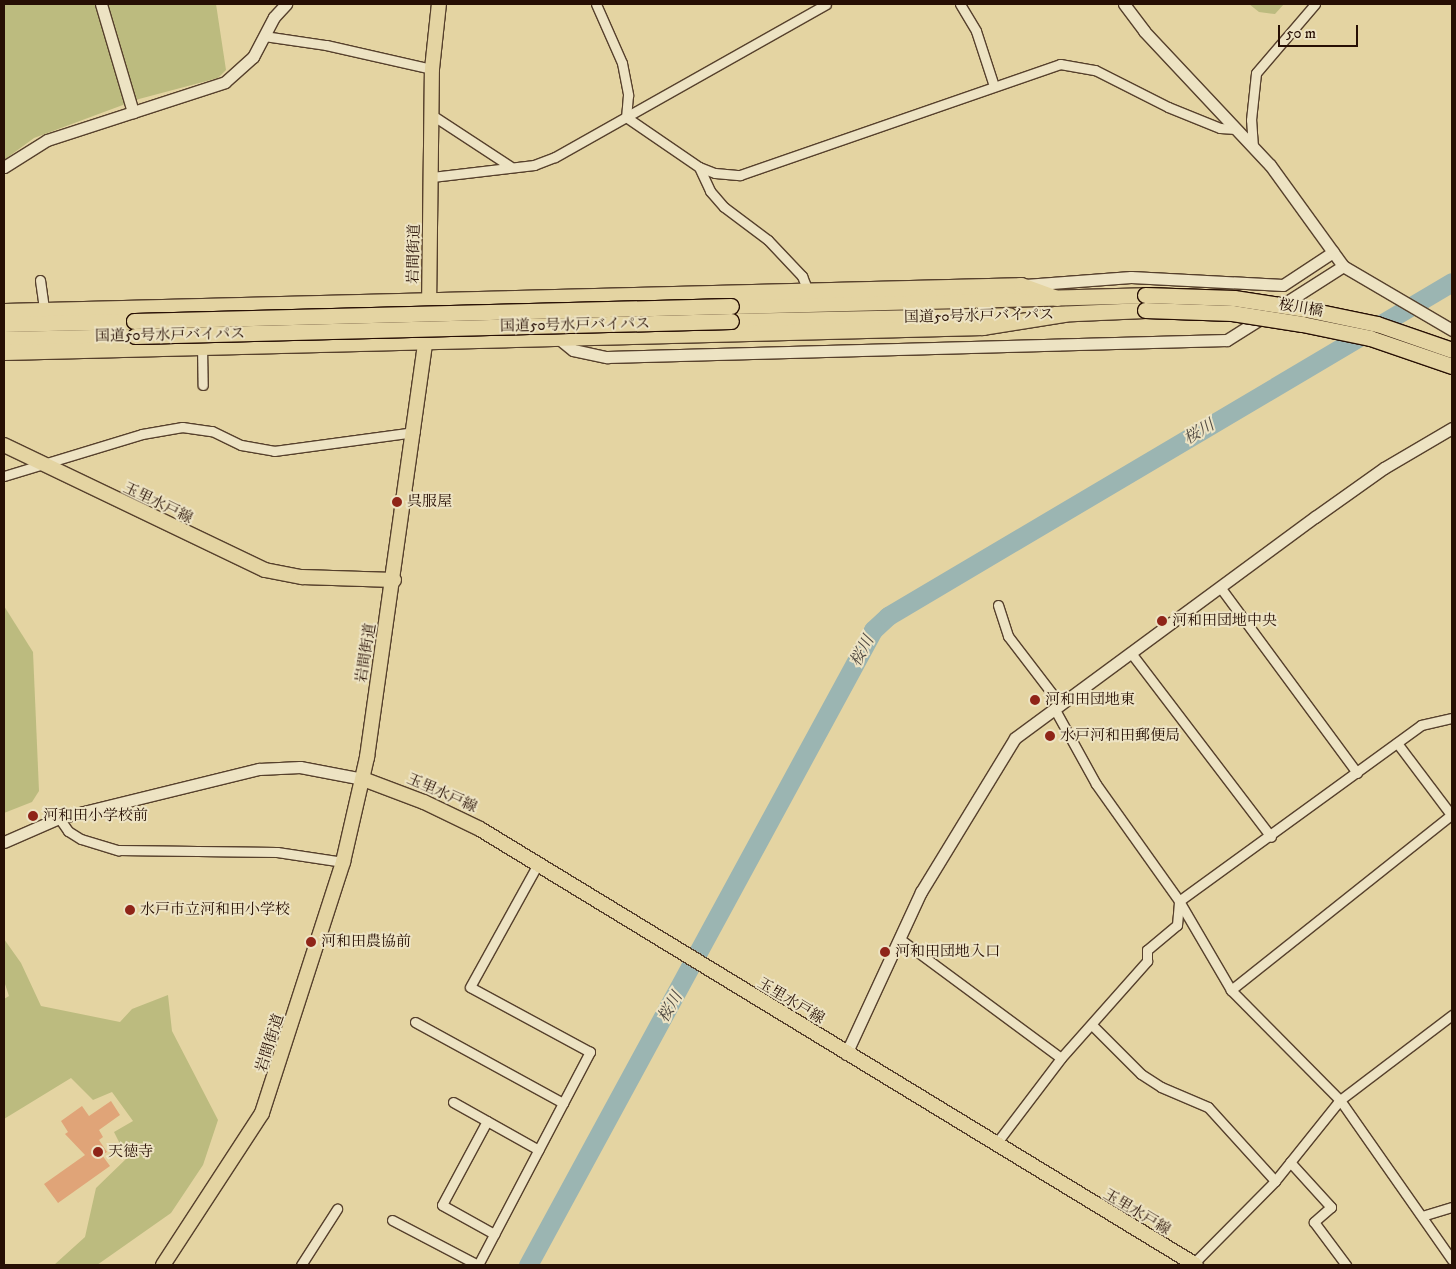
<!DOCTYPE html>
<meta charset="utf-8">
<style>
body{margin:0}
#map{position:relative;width:1456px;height:1269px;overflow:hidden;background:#e4d4a2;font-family:"IM FELL DW Pica","Noto Serif JP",serif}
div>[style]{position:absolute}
.green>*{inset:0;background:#bcbb7f}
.river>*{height:19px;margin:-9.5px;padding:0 9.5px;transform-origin:9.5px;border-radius:9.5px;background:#9bb5b2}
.building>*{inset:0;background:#e0a478}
.roads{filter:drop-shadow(1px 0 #56402c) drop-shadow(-1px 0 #56402c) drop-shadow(0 1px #56402c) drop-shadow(0 -1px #56402c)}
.street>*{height:9px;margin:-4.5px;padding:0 4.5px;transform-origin:4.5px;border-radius:4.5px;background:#ede3c3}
.secondary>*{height:11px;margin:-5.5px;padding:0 5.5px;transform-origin:5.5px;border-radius:5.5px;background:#ede3c3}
.primary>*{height:14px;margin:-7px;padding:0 7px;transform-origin:7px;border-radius:7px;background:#e4d4a2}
.highway>*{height:15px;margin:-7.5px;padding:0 7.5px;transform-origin:7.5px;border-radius:7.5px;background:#e4d4a2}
.bridges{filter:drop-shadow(1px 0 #270f04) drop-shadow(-1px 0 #270f04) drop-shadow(0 1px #270f04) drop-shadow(0 -1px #270f04)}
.highway-bridge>*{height:15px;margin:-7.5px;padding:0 7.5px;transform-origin:7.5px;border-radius:7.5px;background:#e4d4a2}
.dots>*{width:14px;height:14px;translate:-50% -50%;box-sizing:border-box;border:2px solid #ede3c3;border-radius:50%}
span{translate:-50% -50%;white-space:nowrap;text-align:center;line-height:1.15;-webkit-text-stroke:4px #ede3c3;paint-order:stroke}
.street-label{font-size:15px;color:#270f04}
.poi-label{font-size:15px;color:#270f04}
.left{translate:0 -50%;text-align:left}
.water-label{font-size:16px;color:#504941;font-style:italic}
.frame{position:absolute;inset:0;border:5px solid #270f04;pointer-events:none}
.scale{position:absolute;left:1278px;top:25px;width:80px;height:22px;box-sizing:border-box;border:2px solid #270f04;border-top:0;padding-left:6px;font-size:15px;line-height:18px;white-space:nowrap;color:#270f04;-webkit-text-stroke:4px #ede3c3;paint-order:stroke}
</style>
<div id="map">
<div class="green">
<div style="clip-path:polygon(4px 4px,216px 4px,226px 70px,218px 78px,139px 99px,34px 138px,4px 160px)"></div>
<div style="clip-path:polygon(1249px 4px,1284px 4px,1275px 14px,1259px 12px)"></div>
<div style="clip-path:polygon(4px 606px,33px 652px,39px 791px,32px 802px,4px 813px)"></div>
<div style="clip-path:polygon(4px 939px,21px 963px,41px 1006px,120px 1022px,132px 1009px,168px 995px,172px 1031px,218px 1120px,203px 1165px,171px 1213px,97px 1265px,54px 1265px,85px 1237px,96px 1188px,127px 1158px,114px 1132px,133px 1121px,112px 1092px,93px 1100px,71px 1078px,4px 1119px,4px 999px,9px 996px,4px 981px)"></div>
</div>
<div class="river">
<div style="left:528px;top:1265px;width:723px;rotate:-61.48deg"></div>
<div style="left:873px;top:630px;width:21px;rotate:-43deg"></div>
<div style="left:888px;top:616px;width:655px;rotate:-30.63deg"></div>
</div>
<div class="building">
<div style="clip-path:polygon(111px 1101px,120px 1115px,99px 1130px,103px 1137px,99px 1140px,107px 1152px,102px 1155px,110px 1166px,58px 1203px,44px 1184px,85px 1155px,65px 1134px,68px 1132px,61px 1121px,82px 1106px,89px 1116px)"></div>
</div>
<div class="roads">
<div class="street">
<div style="left:596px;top:4px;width:64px;rotate:66.2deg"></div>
<div style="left:622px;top:63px;width:33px;rotate:79deg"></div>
<div style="left:628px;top:95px;width:22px;rotate:95deg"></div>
<div style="left:960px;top:4px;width:31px;rotate:59deg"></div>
<div style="left:976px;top:31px;width:58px;rotate:71.9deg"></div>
<div style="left:264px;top:36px;width:63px;rotate:8.3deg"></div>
<div style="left:326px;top:45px;width:109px;rotate:12.8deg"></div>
<div style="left:432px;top:115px;width:93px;rotate:33.2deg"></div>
<div style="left:626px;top:117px;width:88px;rotate:34.4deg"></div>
<div style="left:699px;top:167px;width:17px;rotate:21deg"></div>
<div style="left:715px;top:173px;width:25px;rotate:5deg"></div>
<div style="left:740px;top:175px;width:339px;rotate:-19.1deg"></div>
<div style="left:1060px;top:64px;width:36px;rotate:10deg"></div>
<div style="left:1095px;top:70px;width:82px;rotate:26.9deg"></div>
<div style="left:1168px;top:107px;width:56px;rotate:22deg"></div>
<div style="left:1220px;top:128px;width:16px;rotate:4deg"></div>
<div style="left:1253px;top:147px;width:27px;rotate:-94deg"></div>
<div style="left:1251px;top:120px;width:47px;rotate:-83.9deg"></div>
<div style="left:1256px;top:73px;width:91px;rotate:-49.5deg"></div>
<div style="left:699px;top:167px;width:26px;rotate:65deg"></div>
<div style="left:710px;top:191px;width:21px;rotate:49deg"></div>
<div style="left:724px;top:207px;width:55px;rotate:36.9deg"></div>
<div style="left:768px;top:240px;width:50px;rotate:46.6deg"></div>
<div style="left:802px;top:276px;width:16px;rotate:68deg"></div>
<div style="left:432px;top:177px;width:103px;rotate:-6.7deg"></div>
<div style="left:534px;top:165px;width:22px;rotate:-21deg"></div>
<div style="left:555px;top:157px;width:311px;rotate:-29.4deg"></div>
<div style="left:40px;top:280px;width:30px;rotate:82deg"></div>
<div style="left:202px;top:346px;width:39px;rotate:89deg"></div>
<div style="left:4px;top:476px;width:144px;rotate:-16.9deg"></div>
<div style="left:142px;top:434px;width:41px;rotate:-9.9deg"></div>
<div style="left:182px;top:427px;width:30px;rotate:8deg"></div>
<div style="left:212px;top:431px;width:32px;rotate:26deg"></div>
<div style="left:241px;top:445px;width:34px;rotate:10deg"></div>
<div style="left:274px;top:451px;width:142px;rotate:-7.7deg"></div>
<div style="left:1220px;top:587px;width:231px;rotate:53.6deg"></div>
<div style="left:998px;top:605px;width:33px;rotate:72deg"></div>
<div style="left:1008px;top:636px;width:86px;rotate:52.6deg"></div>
<div style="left:1131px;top:653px;width:231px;rotate:52.7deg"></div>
<div style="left:1054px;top:708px;width:87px;rotate:61.1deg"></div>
<div style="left:1096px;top:784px;width:143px;rotate:54.6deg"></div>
<div style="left:1179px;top:901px;width:103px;rotate:59.7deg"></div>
<div style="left:1231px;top:990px;width:155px;rotate:45.3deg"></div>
<div style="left:1340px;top:1100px;width:195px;rotate:55deg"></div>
<div style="left:1397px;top:743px;width:91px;rotate:53deg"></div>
<div style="left:59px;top:818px;width:16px;rotate:55deg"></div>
<div style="left:68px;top:831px;width:15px;rotate:32deg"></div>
<div style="left:81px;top:839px;width:39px;rotate:17deg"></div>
<div style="left:118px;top:850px;width:159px;rotate:0.7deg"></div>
<div style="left:277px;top:852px;width:67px;rotate:8.6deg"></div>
<div style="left:900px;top:939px;width:200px;rotate:36.5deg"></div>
<div style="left:1231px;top:990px;width:281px;rotate:-38.5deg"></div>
<div style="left:415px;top:1022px;width:169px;rotate:28.7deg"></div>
<div style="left:1092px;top:1025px;width:69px;rotate:45deg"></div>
<div style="left:1141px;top:1074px;width:24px;rotate:33deg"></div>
<div style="left:1161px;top:1087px;width:51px;rotate:23.1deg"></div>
<div style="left:1208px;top:1107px;width:100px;rotate:47.8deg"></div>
<div style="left:453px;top:1102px;width:98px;rotate:29.2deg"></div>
<div style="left:487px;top:1121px;width:95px;rotate:118.2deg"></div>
<div style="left:442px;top:1205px;width:60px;rotate:29.1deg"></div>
<div style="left:995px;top:1145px;width:109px;rotate:-52.8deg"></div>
<div style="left:1061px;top:1058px;width:130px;rotate:-48.4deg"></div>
<div style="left:1147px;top:961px;width:11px;rotate:-90deg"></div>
<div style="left:1147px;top:950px;width:39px;rotate:-40deg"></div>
<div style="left:1177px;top:925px;width:24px;rotate:-85deg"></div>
<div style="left:1179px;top:901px;width:299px;rotate:-36deg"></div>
<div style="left:1421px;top:725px;width:32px;rotate:-13deg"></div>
<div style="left:1290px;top:1162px;width:61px;rotate:47.7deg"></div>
<div style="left:1331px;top:1207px;width:23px;rotate:139deg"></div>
<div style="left:1314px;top:1222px;width:54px;rotate:53.3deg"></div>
<div style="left:1422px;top:1216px;width:31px;rotate:-17deg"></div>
<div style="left:392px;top:1220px;width:97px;rotate:27.6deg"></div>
<div style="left:301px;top:1265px;width:67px;rotate:-57.3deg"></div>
<div style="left:478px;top:1265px;width:241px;rotate:-62.3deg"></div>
<div style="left:590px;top:1052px;width:136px;rotate:-151.6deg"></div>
<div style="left:470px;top:987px;width:141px;rotate:-61.1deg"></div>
<div style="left:1192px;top:1265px;width:118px;rotate:-45.3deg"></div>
<div style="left:1275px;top:1181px;width:104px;rotate:-51.3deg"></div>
<div style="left:1340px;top:1100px;width:141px;rotate:-37.2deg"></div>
</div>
<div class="secondary">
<div style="left:101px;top:4px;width:113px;rotate:73.5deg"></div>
<div style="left:1124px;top:4px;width:34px;rotate:53deg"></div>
<div style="left:1144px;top:31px;width:184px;rotate:46.8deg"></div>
<div style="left:1270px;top:165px;width:125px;rotate:54.1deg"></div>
<div style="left:1343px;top:266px;width:126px;rotate:30.4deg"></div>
<div style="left:4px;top:167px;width:51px;rotate:-32.1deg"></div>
<div style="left:47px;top:140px;width:187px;rotate:-18deg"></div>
<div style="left:225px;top:82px;width:38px;rotate:-42deg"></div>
<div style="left:253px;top:57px;width:45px;rotate:-62.3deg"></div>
<div style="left:274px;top:17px;width:18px;rotate:-47deg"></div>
<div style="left:1025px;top:285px;width:106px;rotate:-4.3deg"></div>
<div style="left:1131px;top:277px;width:152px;rotate:3deg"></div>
<div style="left:1283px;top:285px;width:60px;rotate:-33.4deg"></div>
<div style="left:1279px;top:307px;width:76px;rotate:-32.6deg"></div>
<div style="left:558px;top:338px;width:19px;rotate:39deg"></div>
<div style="left:573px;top:350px;width:35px;rotate:12deg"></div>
<div style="left:607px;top:357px;width:620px;rotate:-1.57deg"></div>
<div style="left:1227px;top:340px;width:45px;rotate:-32.3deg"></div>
<div style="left:4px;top:842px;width:60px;rotate:-23.6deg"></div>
<div style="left:59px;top:818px;width:206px;rotate:-13.8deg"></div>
<div style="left:259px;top:769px;width:41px;rotate:-2.8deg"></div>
<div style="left:300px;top:767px;width:64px;rotate:10.8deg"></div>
<div style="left:846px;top:1054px;width:179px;rotate:-65.2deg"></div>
<div style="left:921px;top:892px;width:180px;rotate:-58.6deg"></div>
<div style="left:1015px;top:738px;width:373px;rotate:-36.4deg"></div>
<div style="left:1315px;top:517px;width:85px;rotate:-35.4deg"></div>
<div style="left:1384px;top:468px;width:79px;rotate:-30.5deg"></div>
</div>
<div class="primary">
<div style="left:429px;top:310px;width:241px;rotate:-89.3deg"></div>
<div style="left:432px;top:69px;width:65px;rotate:-83.9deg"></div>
<div style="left:4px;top:445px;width:289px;rotate:25.6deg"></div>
<div style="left:265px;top:570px;width:38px;rotate:11deg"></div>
<div style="left:302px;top:577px;width:92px;rotate:1.9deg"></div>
<div style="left:363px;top:779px;width:65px;rotate:20.7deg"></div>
<div style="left:424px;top:802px;width:62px;rotate:25.7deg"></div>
<div style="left:480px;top:829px;width:838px;rotate:31.34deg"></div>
<div style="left:163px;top:1265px;width:181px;rotate:-56.9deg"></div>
<div style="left:262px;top:1113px;width:264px;rotate:-72.1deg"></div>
<div style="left:343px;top:862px;width:108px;rotate:-77.1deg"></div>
<div style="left:367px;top:757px;width:430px;rotate:-82deg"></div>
</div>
<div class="highway">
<div style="left:731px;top:306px;width:414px;rotate:-1.5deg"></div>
<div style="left:4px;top:311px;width:1017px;rotate:-1.46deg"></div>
<div style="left:1021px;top:285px;width:38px;rotate:20deg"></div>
<div style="left:1054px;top:314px;width:91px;rotate:-2.5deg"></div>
<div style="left:731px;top:321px;width:278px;rotate:-1.2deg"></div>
<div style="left:4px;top:324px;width:130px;rotate:-1.3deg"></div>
<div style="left:4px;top:339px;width:131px;rotate:-1.3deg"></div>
<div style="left:4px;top:352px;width:979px;rotate:-1.46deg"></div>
<div style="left:983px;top:327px;width:82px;rotate:-9.1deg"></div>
</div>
</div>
<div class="bridges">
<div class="highway-bridge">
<div style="left:1145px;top:295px;width:89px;rotate:1.9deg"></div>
<div style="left:1234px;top:298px;width:72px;rotate:8.8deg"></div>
<div style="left:1305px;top:309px;width:74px;rotate:11.8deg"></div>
<div style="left:1377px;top:324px;width:79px;rotate:19.1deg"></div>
<div style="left:1145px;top:310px;width:87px;rotate:2deg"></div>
<div style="left:1232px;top:313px;width:71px;rotate:8.9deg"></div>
<div style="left:1302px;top:324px;width:69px;rotate:11.6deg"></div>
<div style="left:1370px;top:338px;width:87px;rotate:18.9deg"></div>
<div style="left:134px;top:321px;width:597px;rotate:-1.44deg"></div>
<div style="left:135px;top:336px;width:596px;rotate:-1.44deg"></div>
</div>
</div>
<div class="dots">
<div style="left:397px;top:502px;background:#8f2418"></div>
<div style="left:1162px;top:621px;background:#8f2418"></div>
<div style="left:1035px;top:700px;background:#8f2418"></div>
<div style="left:1050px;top:736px;background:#8f2418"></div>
<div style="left:33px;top:816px;background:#8f2418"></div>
<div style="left:130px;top:910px;background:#8f2418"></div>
<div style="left:311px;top:942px;background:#8f2418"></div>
<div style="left:885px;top:952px;background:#8f2418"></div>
<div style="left:98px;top:1152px;background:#8f2418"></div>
</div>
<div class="street-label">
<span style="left:414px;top:254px;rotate:-89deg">岩間街道</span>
<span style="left:1301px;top:308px;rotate:10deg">桜川橋</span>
<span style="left:979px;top:316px;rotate:-1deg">国道50号水戸バイパス</span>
<span style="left:575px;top:325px;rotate:-1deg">国道50号水戸バイパス</span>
<span style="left:170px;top:335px;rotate:-1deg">国道50号水戸バイパス</span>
<span style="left:158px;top:503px;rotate:26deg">玉里水戸線</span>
<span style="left:366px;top:653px;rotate:-81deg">岩間街道</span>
<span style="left:442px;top:793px;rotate:24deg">玉里水戸線</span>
<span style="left:791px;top:1001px;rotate:31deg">玉里水戸線</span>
<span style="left:270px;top:1043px;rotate:-72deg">岩間街道</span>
<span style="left:1137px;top:1212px;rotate:31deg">玉里水戸線</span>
</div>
<div class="poi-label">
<span class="left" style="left:407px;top:502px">呉服屋</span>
<span class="left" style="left:1172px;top:621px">河和田団地中央</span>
<span class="left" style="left:1045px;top:700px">河和田団地東</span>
<span class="left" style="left:1060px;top:736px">水戸河和田郵便局</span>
<span class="left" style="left:43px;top:816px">河和田小学校前</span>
<span class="left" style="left:140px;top:910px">水戸市立河和田小学校</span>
<span class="left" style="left:321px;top:942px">河和田農協前</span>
<span class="left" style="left:895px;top:952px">河和田団地入口</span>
<span class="left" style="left:108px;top:1152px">天徳寺</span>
</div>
<div class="water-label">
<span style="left:1199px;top:432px;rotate:-31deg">桜川</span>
<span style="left:862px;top:651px;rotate:-62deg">桜川</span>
<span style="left:670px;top:1007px;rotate:-60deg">桜川</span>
</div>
<div class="frame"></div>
<div class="scale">50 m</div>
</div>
